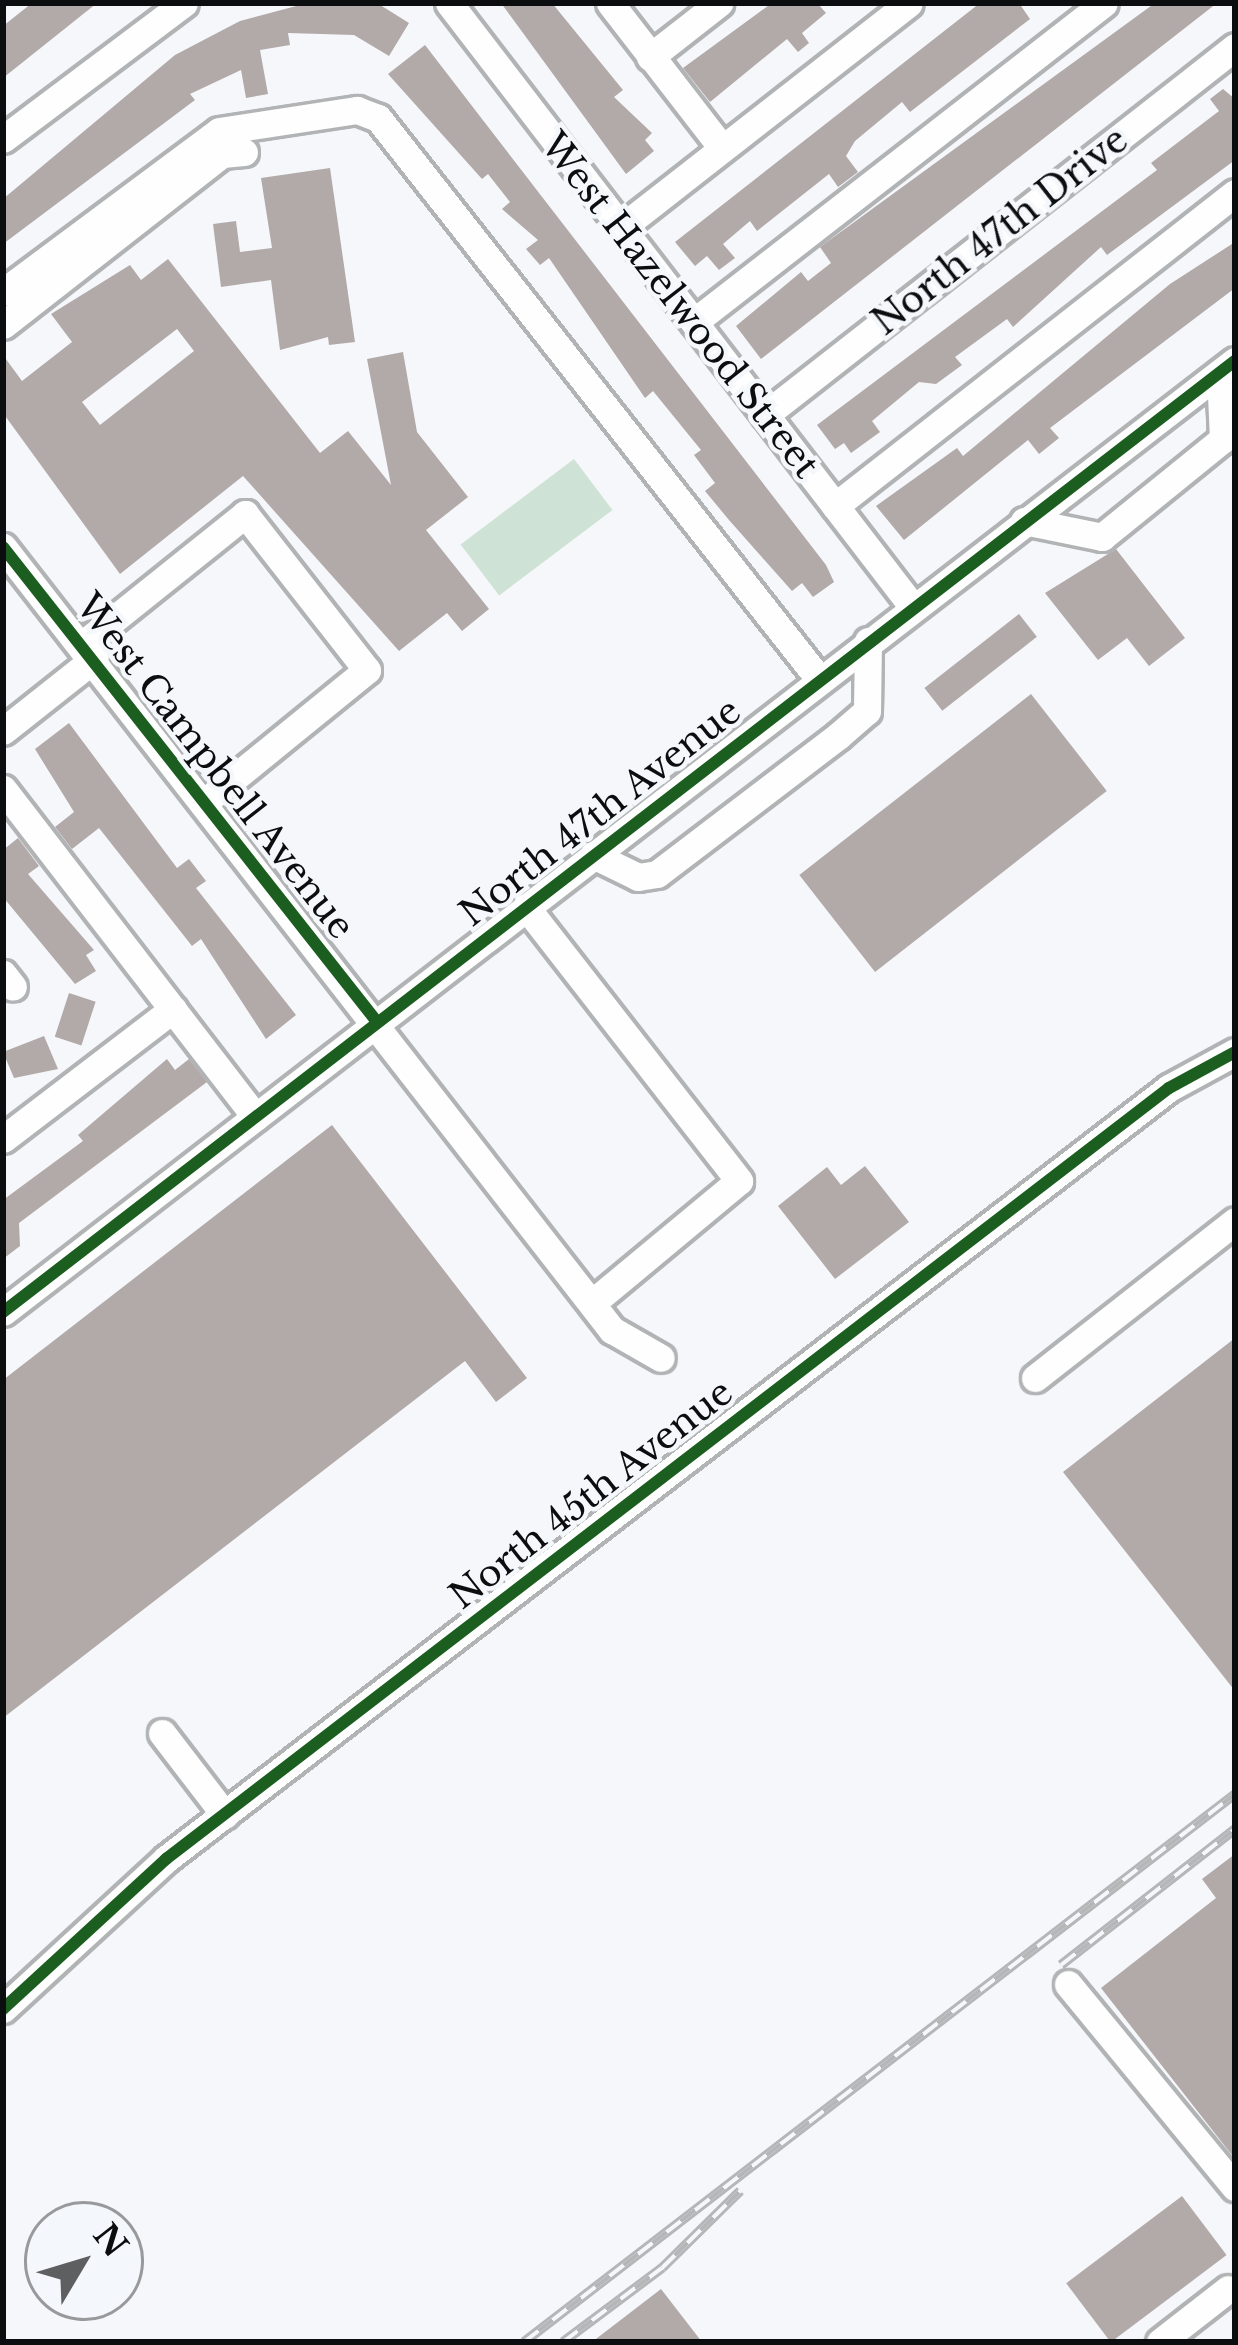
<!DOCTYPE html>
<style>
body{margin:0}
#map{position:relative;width:1238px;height:2345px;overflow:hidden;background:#f5f7fa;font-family:"Libre Baskerville",serif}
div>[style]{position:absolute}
.green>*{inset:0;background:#cee2d5;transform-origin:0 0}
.building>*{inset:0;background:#b2a9a9;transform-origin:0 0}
.roads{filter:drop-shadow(3px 0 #b1b3b5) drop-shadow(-3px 0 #b1b3b5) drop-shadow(0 3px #b1b3b5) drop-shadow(0 -3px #b1b3b5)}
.minor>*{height:27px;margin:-13.5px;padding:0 13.5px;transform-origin:13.5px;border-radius:13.5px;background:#fefefe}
.rail>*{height:10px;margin-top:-5px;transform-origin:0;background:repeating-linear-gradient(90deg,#f4f7fb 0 18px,#b5b6b7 0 36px);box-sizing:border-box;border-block:3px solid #b5b6b7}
.cycleway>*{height:12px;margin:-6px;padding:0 6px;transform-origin:6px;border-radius:6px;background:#1b5e20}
span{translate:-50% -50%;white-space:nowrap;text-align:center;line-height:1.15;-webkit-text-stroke:9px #f4f7fb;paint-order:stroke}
.street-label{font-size:36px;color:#0c0d0e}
.frame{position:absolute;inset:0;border:6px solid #0c0d0e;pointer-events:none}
.north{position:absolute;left:24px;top:2201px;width:120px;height:120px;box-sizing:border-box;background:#f4f7fb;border:3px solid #97999c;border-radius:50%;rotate:52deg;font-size:33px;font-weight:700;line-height:48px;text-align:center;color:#0c0d0e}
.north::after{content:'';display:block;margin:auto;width:42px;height:54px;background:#5e5f61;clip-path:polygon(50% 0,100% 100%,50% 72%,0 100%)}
</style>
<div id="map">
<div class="green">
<div style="left:574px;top:459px;width:64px;height:142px;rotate:53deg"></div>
</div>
<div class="building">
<div style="clip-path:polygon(32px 3px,97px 3px,3px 78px,3px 26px)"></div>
<div style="clip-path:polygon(377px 3px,409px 23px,389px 56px,354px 35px,288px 33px,290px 45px,260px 50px,268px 94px,246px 98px,241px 70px,190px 94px,195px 100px,3px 244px,3px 199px,175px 55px,240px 21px,300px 5px)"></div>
<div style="clip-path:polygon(501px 3px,552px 3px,623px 90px,614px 97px,652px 133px,645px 140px,654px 151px,626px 174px)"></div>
<div style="clip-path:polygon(772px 3px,817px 3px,826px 13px,802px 33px,809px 43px,798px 52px,787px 39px,710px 102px,683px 68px)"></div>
<div style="clip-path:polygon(980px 3px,1019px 3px,1030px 19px,910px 112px,902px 102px,855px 141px,846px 156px,858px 172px,838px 187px,829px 174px,757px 231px,750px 221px,723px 244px,735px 258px,719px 270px,707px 256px,695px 266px,675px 242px)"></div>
<div style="clip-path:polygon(1155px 3px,1217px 3px,761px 359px,736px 326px,801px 272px,808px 281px,831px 263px,820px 247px)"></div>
<div style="clip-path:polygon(425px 45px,826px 565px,834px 582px,813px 597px,802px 583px,792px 591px,729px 520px,705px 491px,715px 483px,694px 455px,701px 450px,653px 391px,645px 398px,549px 258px,540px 265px,526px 249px,538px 240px,502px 209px,510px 202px,488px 174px,482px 179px,388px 74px)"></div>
<div style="clip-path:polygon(1223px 89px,1235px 99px,1235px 160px,1107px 255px,1101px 247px,1013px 327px,1007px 319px,955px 357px,962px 365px,936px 384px,919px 382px,872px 421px,880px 432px,851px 453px,844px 443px,835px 449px,817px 425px,1157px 170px,1151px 163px,1219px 111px,1210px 99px)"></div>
<div style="clip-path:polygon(330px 168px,355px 342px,329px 345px,328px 337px,280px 350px,271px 280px,221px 287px,213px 224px,236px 221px,240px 252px,272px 248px,261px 178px)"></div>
<div style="clip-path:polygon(1235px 242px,1235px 288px,1050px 428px,1059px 438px,1039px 454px,1028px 440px,904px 540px,876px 506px,957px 448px,963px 456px,1170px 284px)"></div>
<div style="clip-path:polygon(evenodd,168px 259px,320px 453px,348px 431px,391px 485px,367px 359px,403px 352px,417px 432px,468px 497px,426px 530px,489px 609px,462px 631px,447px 613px,399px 651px,243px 476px,120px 574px,3px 413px,3px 355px,22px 381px,72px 342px,51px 314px,130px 265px,141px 280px,168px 259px,177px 329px,194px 351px,100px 425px,82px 402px,177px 329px)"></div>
<div style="clip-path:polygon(1116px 549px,1185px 638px,1149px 666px,1127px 638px,1098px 660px,1045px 593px)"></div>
<div style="left:1019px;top:614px;width:29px;height:120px;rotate:52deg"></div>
<div style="left:1031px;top:694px;width:123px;height:294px;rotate:52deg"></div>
<div style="clip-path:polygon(69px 723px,177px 868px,189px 859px,206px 881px,196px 888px,296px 1015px,266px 1039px,201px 939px,192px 946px,99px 828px,72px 849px,55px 827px,74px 812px,35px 749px)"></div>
<div style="clip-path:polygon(18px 838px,39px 866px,28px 874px,94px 950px,86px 955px,96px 971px,75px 984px,3px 897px,3px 850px)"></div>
<div style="left:69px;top:993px;width:28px;height:46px;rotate:18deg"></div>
<div style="clip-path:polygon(44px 1036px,58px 1069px,14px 1078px,3px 1052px)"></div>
<div style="clip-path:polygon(167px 1059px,175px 1070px,189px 1059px,207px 1082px,19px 1223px,20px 1246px,3px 1259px,3px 1200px,83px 1141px,78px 1135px)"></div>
<div style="clip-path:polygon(332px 1125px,527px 1378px,496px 1402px,465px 1361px,3px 1718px,3px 1380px)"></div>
<div style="clip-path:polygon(865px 1166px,909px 1222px,835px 1279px,778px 1206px,827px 1167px,841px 1185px)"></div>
<div style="clip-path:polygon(1235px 1338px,1235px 1691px,1063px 1472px)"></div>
<div style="clip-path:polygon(1235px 1854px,1235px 2159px,1101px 1988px,1216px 1898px,1202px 1879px)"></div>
<div style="left:1182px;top:2196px;width:74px;height:145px;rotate:53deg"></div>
<div style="clip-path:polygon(661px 2289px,702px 2342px,592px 2342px)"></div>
</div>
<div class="roads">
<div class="minor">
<div style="left:449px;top:3px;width:760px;rotate:52.48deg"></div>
<div style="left:610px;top:3px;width:183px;rotate:52.3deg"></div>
<div style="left:650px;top:57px;width:88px;rotate:-38deg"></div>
<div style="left:3px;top:139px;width:226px;rotate:-36.9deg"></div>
<div style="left:621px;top:228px;width:365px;rotate:-38deg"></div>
<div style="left:3px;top:292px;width:269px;rotate:-36.7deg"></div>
<div style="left:219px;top:131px;width:140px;rotate:-8.7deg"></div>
<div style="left:357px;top:110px;width:22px;rotate:21deg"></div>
<div style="left:378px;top:118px;width:714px;rotate:51.83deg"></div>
<div style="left:694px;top:322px;width:519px;rotate:-37.88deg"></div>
<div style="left:3px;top:325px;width:278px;rotate:-38deg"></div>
<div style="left:222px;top:154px;width:22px;rotate:-5deg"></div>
<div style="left:765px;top:415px;width:597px;rotate:-38.06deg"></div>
<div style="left:835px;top:506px;width:508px;rotate:-38.04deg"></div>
<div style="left:1024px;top:521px;width:80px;rotate:11.6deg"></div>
<div style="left:1102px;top:537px;width:156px;rotate:-39deg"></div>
<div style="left:1223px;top:439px;width:66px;rotate:-92.6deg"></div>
<div style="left:3px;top:547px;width:992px;rotate:52.13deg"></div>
<div style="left:612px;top:1330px;width:56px;rotate:29.7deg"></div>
<div style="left:83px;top:644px;width:208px;rotate:-38.7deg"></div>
<div style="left:245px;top:514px;width:198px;rotate:52deg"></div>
<div style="left:367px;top:670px;width:208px;rotate:140.9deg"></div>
<div style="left:3px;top:731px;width:117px;rotate:-38.4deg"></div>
<div style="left:3px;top:789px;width:414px;rotate:52.4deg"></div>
<div style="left:593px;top:855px;width:50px;rotate:26.1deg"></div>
<div style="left:638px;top:877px;width:19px;rotate:-9deg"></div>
<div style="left:657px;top:874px;width:228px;rotate:-37.3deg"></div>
<div style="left:838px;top:736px;width:38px;rotate:-41deg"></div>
<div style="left:867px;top:711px;width:70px;rotate:-89.2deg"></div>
<div style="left:526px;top:907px;width:347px;rotate:52.1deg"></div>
<div style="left:739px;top:1181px;width:191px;rotate:140.3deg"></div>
<div style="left:3px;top:974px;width:16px;rotate:52deg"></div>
<div style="left:3px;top:1139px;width:214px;rotate:-37.4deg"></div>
<div style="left:3px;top:1312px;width:1556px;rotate:-37.67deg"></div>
<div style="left:1035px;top:1378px;width:254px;rotate:-38.1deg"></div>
<div style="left:162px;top:1733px;width:103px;rotate:52.5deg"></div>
<div style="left:1068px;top:1984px;width:263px;rotate:50.6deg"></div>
<div style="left:3px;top:2009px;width:222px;rotate:-42.6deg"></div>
<div style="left:166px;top:1859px;width:1265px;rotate:-37.55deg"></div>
<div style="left:1169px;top:1088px;width:75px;rotate:-28.6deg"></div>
<div style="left:1160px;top:2342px;width:86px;rotate:-37.9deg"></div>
</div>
</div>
<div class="rail">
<div style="left:1061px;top:1965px;width:221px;rotate:-38deg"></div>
<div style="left:524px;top:2342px;width:898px;rotate:-37.62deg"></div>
<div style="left:563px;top:2342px;width:124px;rotate:-36.8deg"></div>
<div style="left:662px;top:2268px;width:110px;rotate:-44.6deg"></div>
</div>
<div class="cycleway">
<div style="left:3px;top:547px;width:605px;rotate:51.78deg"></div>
<div style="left:3px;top:1312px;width:1556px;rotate:-37.67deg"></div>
<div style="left:3px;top:2009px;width:222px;rotate:-42.6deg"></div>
<div style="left:166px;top:1859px;width:1265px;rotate:-37.55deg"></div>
<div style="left:1169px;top:1088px;width:75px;rotate:-28.6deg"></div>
</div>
<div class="street-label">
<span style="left:1000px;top:231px;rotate:-38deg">North 47th Drive</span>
<span style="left:680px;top:305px;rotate:52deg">West Hazelwood Street</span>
<span style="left:215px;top:766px;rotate:52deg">West Campbell Avenue</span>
<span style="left:600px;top:812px;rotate:-38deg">North 47th Avenue</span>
<span style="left:591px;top:1494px;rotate:-38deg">North 45th Avenue</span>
</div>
<div class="frame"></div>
<div class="north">N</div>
</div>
